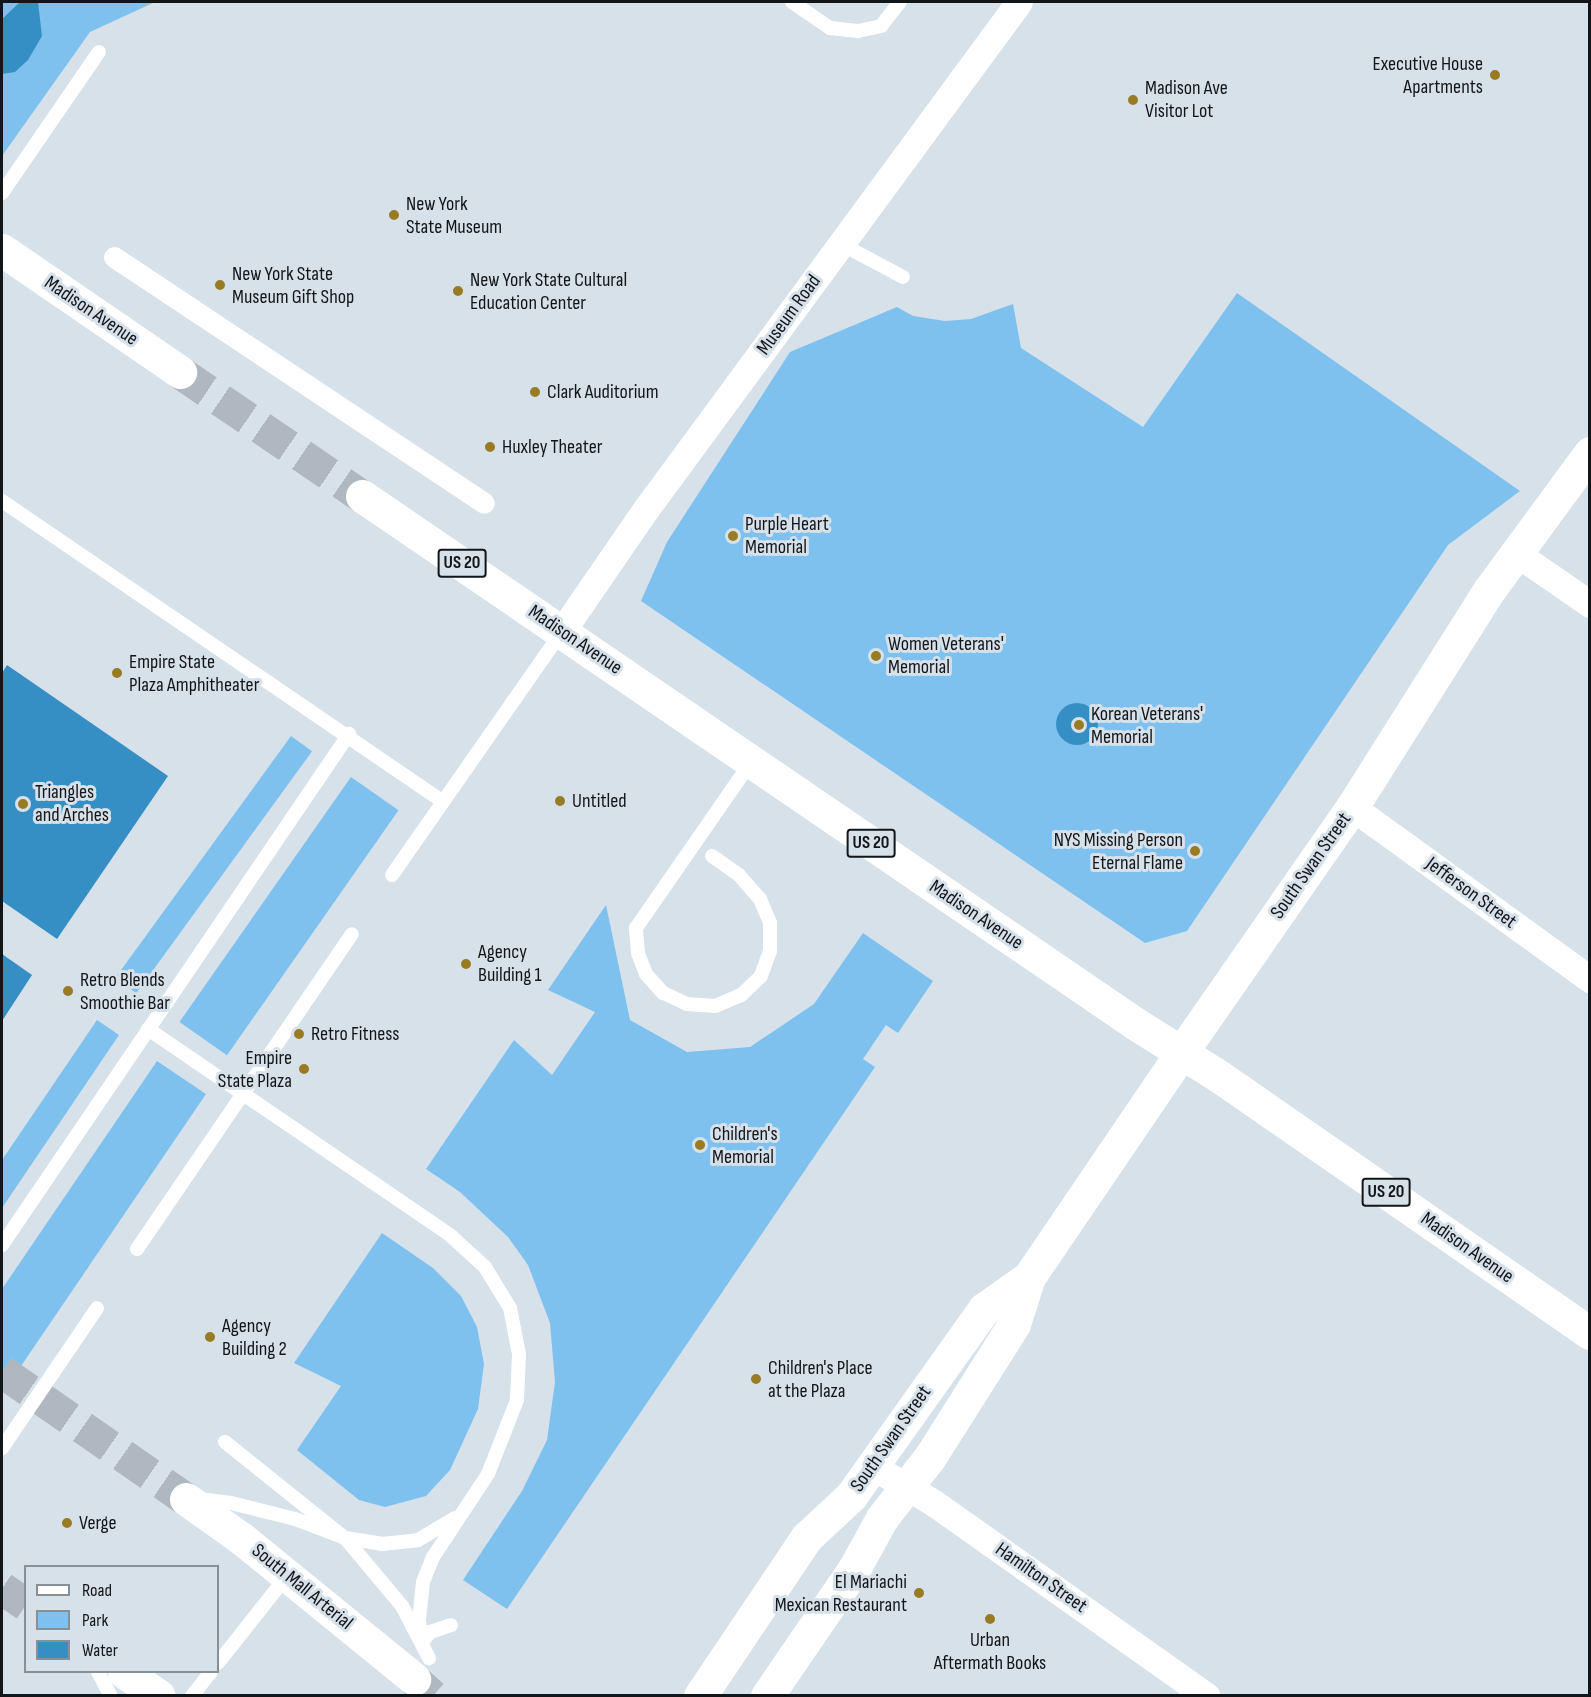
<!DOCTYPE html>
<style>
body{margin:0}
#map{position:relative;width:1591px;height:1697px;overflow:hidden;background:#d6e1ea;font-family:"Sofia Sans Condensed",sans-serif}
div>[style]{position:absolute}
.green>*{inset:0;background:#7ec1ef;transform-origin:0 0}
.water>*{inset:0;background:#368fc4}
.round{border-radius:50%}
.primary-tunnel>*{height:33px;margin-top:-16.5px;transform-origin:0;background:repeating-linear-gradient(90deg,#afb8c0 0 33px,transparent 0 49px)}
.service>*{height:14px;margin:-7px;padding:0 7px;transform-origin:7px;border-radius:7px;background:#fff}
.pedestrian>*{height:21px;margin:-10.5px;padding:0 10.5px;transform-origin:10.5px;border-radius:10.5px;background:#fff}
.minor>*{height:27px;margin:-13.5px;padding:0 13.5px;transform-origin:13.5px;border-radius:13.5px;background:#fff}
.tertiary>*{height:33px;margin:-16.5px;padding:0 16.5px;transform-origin:16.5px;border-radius:16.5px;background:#fff}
.primary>*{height:33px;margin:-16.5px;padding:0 16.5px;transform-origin:16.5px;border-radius:16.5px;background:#fff}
.dots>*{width:16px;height:16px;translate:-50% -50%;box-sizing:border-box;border:3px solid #d6e1ea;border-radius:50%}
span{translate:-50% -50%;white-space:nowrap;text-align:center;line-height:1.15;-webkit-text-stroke:6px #d6e1ea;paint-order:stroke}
.shield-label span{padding:2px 4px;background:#d6e1ea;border:2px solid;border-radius:4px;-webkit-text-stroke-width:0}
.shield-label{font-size:18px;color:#121619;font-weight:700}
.poi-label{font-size:20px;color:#121619}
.right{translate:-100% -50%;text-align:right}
.left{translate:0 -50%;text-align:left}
.street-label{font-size:20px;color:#121619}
.frame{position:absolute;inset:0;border:3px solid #121619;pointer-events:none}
.legend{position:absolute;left:24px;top:1565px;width:195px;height:108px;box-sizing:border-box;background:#d6e1ea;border:2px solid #889096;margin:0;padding:8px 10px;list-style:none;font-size:18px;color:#121619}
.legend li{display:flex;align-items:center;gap:12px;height:30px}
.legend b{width:30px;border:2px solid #889096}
</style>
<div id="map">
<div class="green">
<div style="clip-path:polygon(2px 2px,155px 2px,90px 32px,2px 156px)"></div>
<div style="clip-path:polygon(1237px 293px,1520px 491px,1448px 545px,1187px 931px,1145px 943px,641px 601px,667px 542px,790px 352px,897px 307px,913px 316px,945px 321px,971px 319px,1013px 304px,1021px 348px,1143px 427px)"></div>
<div style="left:291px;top:736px;width:26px;height:299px;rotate:36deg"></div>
<div style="left:351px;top:777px;width:58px;height:299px;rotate:35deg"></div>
<div style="clip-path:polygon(606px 905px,630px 1020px,687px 1052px,750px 1047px,814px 1004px,863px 933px,933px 981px,898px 1033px,886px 1025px,863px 1059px,875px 1067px,507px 1609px,463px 1580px,522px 1491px,547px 1440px,555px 1382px,550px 1323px,528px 1265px,508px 1237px,460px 1192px,426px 1169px,514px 1040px,552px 1075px,595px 1012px,548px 990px)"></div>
<div style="clip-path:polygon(97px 1020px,119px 1035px,2px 1208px,2px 1160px)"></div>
<div style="clip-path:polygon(157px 1061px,206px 1094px,2px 1394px,2px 1289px)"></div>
<div style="clip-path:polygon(382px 1233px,433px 1268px,461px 1296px,477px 1327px,484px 1364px,478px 1409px,450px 1470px,426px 1496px,385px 1507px,359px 1500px,297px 1450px,341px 1386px,294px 1363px)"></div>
</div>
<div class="water">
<div style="clip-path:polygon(20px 2px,38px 2px,42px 36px,28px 60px,15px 72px,2px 74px,2px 19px)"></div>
<div style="clip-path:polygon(7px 665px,168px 776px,57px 939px,2px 901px,2px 673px)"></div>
<div class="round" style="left:1056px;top:703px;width:42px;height:42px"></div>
<div style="clip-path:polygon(2px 954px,32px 975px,2px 1021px)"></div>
</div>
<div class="primary-tunnel">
<div style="left:180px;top:372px;width:220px;rotate:34.3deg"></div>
<div style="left:2px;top:1371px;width:224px;rotate:34.8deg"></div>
<div style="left:2px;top:1588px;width:29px;rotate:34deg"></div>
<div style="left:414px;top:1679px;width:25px;rotate:42deg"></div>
</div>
<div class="service">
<div style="left:792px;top:2px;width:46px;rotate:34.4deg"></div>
<div style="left:830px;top:28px;width:28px;rotate:6deg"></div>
<div style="left:858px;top:31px;width:24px;rotate:-12deg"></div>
<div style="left:881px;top:26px;width:31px;rotate:-52deg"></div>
<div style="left:2px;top:193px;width:171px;rotate:-55.5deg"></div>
<div style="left:841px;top:244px;width:70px;rotate:28deg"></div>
<div style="left:2px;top:501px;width:533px;rotate:34.29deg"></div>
<div style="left:712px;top:856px;width:33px;rotate:35deg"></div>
<div style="left:739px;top:875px;width:32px;rotate:49deg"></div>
<div style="left:760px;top:899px;width:26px;rotate:67deg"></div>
<div style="left:770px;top:923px;width:28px;rotate:90deg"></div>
<div style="left:770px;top:951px;width:27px;rotate:110deg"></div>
<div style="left:761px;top:976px;width:28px;rotate:136deg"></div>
<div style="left:741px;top:995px;width:28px;rotate:157deg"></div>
<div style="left:715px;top:1006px;width:28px;rotate:-176deg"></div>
<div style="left:687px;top:1004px;width:26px;rotate:-155deg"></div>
<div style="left:663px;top:993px;width:25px;rotate:-132deg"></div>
<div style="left:646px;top:974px;width:22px;rotate:-111deg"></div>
<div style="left:638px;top:953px;width:25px;rotate:-95deg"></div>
<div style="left:636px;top:928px;width:202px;rotate:-55.3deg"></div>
<div style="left:392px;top:875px;width:297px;rotate:-55.1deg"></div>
<div style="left:148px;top:1029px;width:367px;rotate:34.3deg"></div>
<div style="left:451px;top:1236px;width:46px;rotate:42.4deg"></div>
<div style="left:485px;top:1267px;width:48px;rotate:58.6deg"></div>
<div style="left:510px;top:1308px;width:47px;rotate:78.9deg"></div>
<div style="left:519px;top:1354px;width:46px;rotate:92.5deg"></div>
<div style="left:517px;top:1400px;width:79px;rotate:111.4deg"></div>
<div style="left:488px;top:1474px;width:100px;rotate:123.5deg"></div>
<div style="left:433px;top:1557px;width:27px;rotate:112deg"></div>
<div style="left:423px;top:1582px;width:39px;rotate:96deg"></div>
<div style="left:419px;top:1621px;width:21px;rotate:82deg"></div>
<div style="left:2px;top:1245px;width:618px;rotate:-55.82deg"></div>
<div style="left:137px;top:1249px;width:381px;rotate:-55.7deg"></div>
<div style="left:225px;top:1442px;width:154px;rotate:38.7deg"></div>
<div style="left:345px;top:1538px;width:89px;rotate:50deg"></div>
<div style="left:402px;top:1606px;width:59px;rotate:62.6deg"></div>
<div style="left:2px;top:1448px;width:169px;rotate:-55.8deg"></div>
<div style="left:199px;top:1499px;width:32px;rotate:7deg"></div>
<div style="left:231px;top:1503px;width:66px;rotate:14deg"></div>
<div style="left:295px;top:1519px;width:53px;rotate:20.8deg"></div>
<div style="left:345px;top:1538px;width:37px;rotate:9deg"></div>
<div style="left:382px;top:1544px;width:36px;rotate:-6deg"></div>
<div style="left:418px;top:1540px;width:43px;rotate:-30.7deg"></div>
<div style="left:422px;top:1642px;width:13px;rotate:-51deg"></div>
<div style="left:430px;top:1632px;width:22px;rotate:-18deg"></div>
<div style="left:218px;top:1663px;width:111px;rotate:-51.6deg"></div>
<div style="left:98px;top:1672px;width:27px;rotate:62deg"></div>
<div style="left:192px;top:1696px;width:31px;rotate:-52deg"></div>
</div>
<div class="pedestrian">
<div style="left:114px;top:257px;width:444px;rotate:33.6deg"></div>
</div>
<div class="minor">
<div style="left:1516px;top:553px;width:90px;rotate:34.6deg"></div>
<div style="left:562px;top:631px;width:148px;rotate:-55.5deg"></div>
<div style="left:646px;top:509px;width:629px;rotate:-53.66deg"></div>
<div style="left:1352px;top:807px;width:294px;rotate:35.9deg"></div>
<div style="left:872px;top:1466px;width:72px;rotate:30.8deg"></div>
<div style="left:934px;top:1503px;width:334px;rotate:35.3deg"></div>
</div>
<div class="tertiary">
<div style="left:1181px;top:1053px;width:300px;rotate:-55.2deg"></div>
<div style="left:1352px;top:807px;width:258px;rotate:-57.7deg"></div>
<div style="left:1490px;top:589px;width:169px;rotate:-53.7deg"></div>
</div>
<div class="primary">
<div style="left:2px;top:250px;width:216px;rotate:34.4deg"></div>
<div style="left:362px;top:496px;width:937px;rotate:34.3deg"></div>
<div style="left:1136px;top:1024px;width:99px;rotate:32.2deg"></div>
<div style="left:1220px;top:1077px;width:450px;rotate:34.7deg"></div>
<div style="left:186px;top:1499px;width:69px;rotate:35.5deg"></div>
<div style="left:242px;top:1539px;width:222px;rotate:39.1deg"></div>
<div style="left:124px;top:1672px;width:42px;rotate:34.4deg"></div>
<div style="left:700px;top:1696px;width:190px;rotate:-56.1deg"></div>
<div style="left:806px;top:1538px;width:62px;rotate:-43deg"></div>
<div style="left:851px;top:1496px;width:229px;rotate:-54.6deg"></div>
<div style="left:984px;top:1309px;width:55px;rotate:-35.4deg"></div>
<div style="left:767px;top:1696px;width:154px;rotate:-55.6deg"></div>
<div style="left:854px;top:1569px;width:58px;rotate:-61.2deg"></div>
<div style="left:882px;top:1518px;width:78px;rotate:-51.8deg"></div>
<div style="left:930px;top:1457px;width:157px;rotate:-57.7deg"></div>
<div style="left:1014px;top:1324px;width:49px;rotate:-72.3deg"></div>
<div style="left:1029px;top:1277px;width:271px;rotate:-55.8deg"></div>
</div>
<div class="dots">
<div style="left:1495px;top:75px;background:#997b24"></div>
<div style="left:1133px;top:100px;background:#997b24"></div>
<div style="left:394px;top:215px;background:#997b24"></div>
<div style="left:220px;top:285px;background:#997b24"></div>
<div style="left:458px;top:291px;background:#997b24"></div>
<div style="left:535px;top:392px;background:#997b24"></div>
<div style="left:490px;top:447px;background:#997b24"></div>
<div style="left:733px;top:536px;background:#997b24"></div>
<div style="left:876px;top:656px;background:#997b24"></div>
<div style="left:117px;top:673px;background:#997b24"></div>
<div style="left:1079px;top:725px;background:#997b24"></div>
<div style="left:560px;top:801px;background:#997b24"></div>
<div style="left:23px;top:804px;background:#997b24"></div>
<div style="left:1195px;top:851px;background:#997b24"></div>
<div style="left:466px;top:964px;background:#997b24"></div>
<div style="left:68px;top:991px;background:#997b24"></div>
<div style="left:299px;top:1034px;background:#997b24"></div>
<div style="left:304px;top:1069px;background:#997b24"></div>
<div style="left:700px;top:1145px;background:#997b24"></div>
<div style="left:210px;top:1337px;background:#997b24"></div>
<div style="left:756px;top:1379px;background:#997b24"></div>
<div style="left:67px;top:1523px;background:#997b24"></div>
<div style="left:919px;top:1593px;background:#997b24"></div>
<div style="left:990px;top:1619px;background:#997b24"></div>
</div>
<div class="shield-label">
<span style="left:462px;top:563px">US 20</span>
<span style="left:871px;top:843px">US 20</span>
<span style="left:1386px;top:1192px">US 20</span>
</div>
<div class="poi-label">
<span class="right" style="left:1483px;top:76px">Executive House<br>Apartments</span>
<span class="left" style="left:1145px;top:100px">Madison Ave<br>Visitor Lot</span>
<span class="left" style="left:406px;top:216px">New York<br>State Museum</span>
<span class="left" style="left:232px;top:286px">New York State<br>Museum Gift Shop</span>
<span class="left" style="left:470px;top:292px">New York State Cultural<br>Education Center</span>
<span class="left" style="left:547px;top:392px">Clark Auditorium</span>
<span class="left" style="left:502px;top:447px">Huxley Theater</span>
<span class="left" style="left:745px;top:536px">Purple Heart<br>Memorial</span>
<span class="left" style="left:888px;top:656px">Women Veterans'<br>Memorial</span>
<span class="left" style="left:129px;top:674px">Empire State<br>Plaza Amphitheater</span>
<span class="left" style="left:1091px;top:726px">Korean Veterans'<br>Memorial</span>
<span class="left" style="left:35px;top:804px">Triangles<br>and Arches</span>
<span class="left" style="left:572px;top:801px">Untitled</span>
<span class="right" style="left:1183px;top:852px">NYS Missing Person<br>Eternal Flame</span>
<span class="left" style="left:478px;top:964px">Agency<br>Building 1</span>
<span class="left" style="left:80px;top:992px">Retro Blends<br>Smoothie Bar</span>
<span class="left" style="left:311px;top:1034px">Retro Fitness</span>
<span class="right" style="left:292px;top:1070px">Empire<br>State Plaza</span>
<span class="left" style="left:712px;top:1146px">Children's<br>Memorial</span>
<span class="left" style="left:222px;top:1338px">Agency<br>Building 2</span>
<span class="left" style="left:768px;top:1380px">Children's Place<br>at the Plaza</span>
<span class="left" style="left:79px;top:1523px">Verge</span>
<span class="right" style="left:907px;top:1594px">El Mariachi<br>Mexican Restaurant</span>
<span style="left:990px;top:1652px">Urban<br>Aftermath Books</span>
</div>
<div class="street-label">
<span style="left:91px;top:311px;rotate:34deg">Madison Avenue</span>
<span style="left:789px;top:315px;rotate:-54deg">Museum Road</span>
<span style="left:575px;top:640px;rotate:34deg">Madison Avenue</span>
<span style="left:1311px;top:866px;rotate:-55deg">South Swan Street</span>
<span style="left:1471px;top:893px;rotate:36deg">Jefferson Street</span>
<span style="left:976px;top:915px;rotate:34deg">Madison Avenue</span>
<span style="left:1467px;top:1248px;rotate:35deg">Madison Avenue</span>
<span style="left:891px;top:1439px;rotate:-55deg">South Swan Street</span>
<span style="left:1041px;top:1578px;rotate:35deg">Hamilton Street</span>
<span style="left:302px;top:1587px;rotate:39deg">South Mall Arterial</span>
</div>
<div class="frame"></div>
<ul class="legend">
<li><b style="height:8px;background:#fff"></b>Road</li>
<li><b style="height:16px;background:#7ec1ef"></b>Park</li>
<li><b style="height:16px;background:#368fc4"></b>Water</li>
</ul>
</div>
